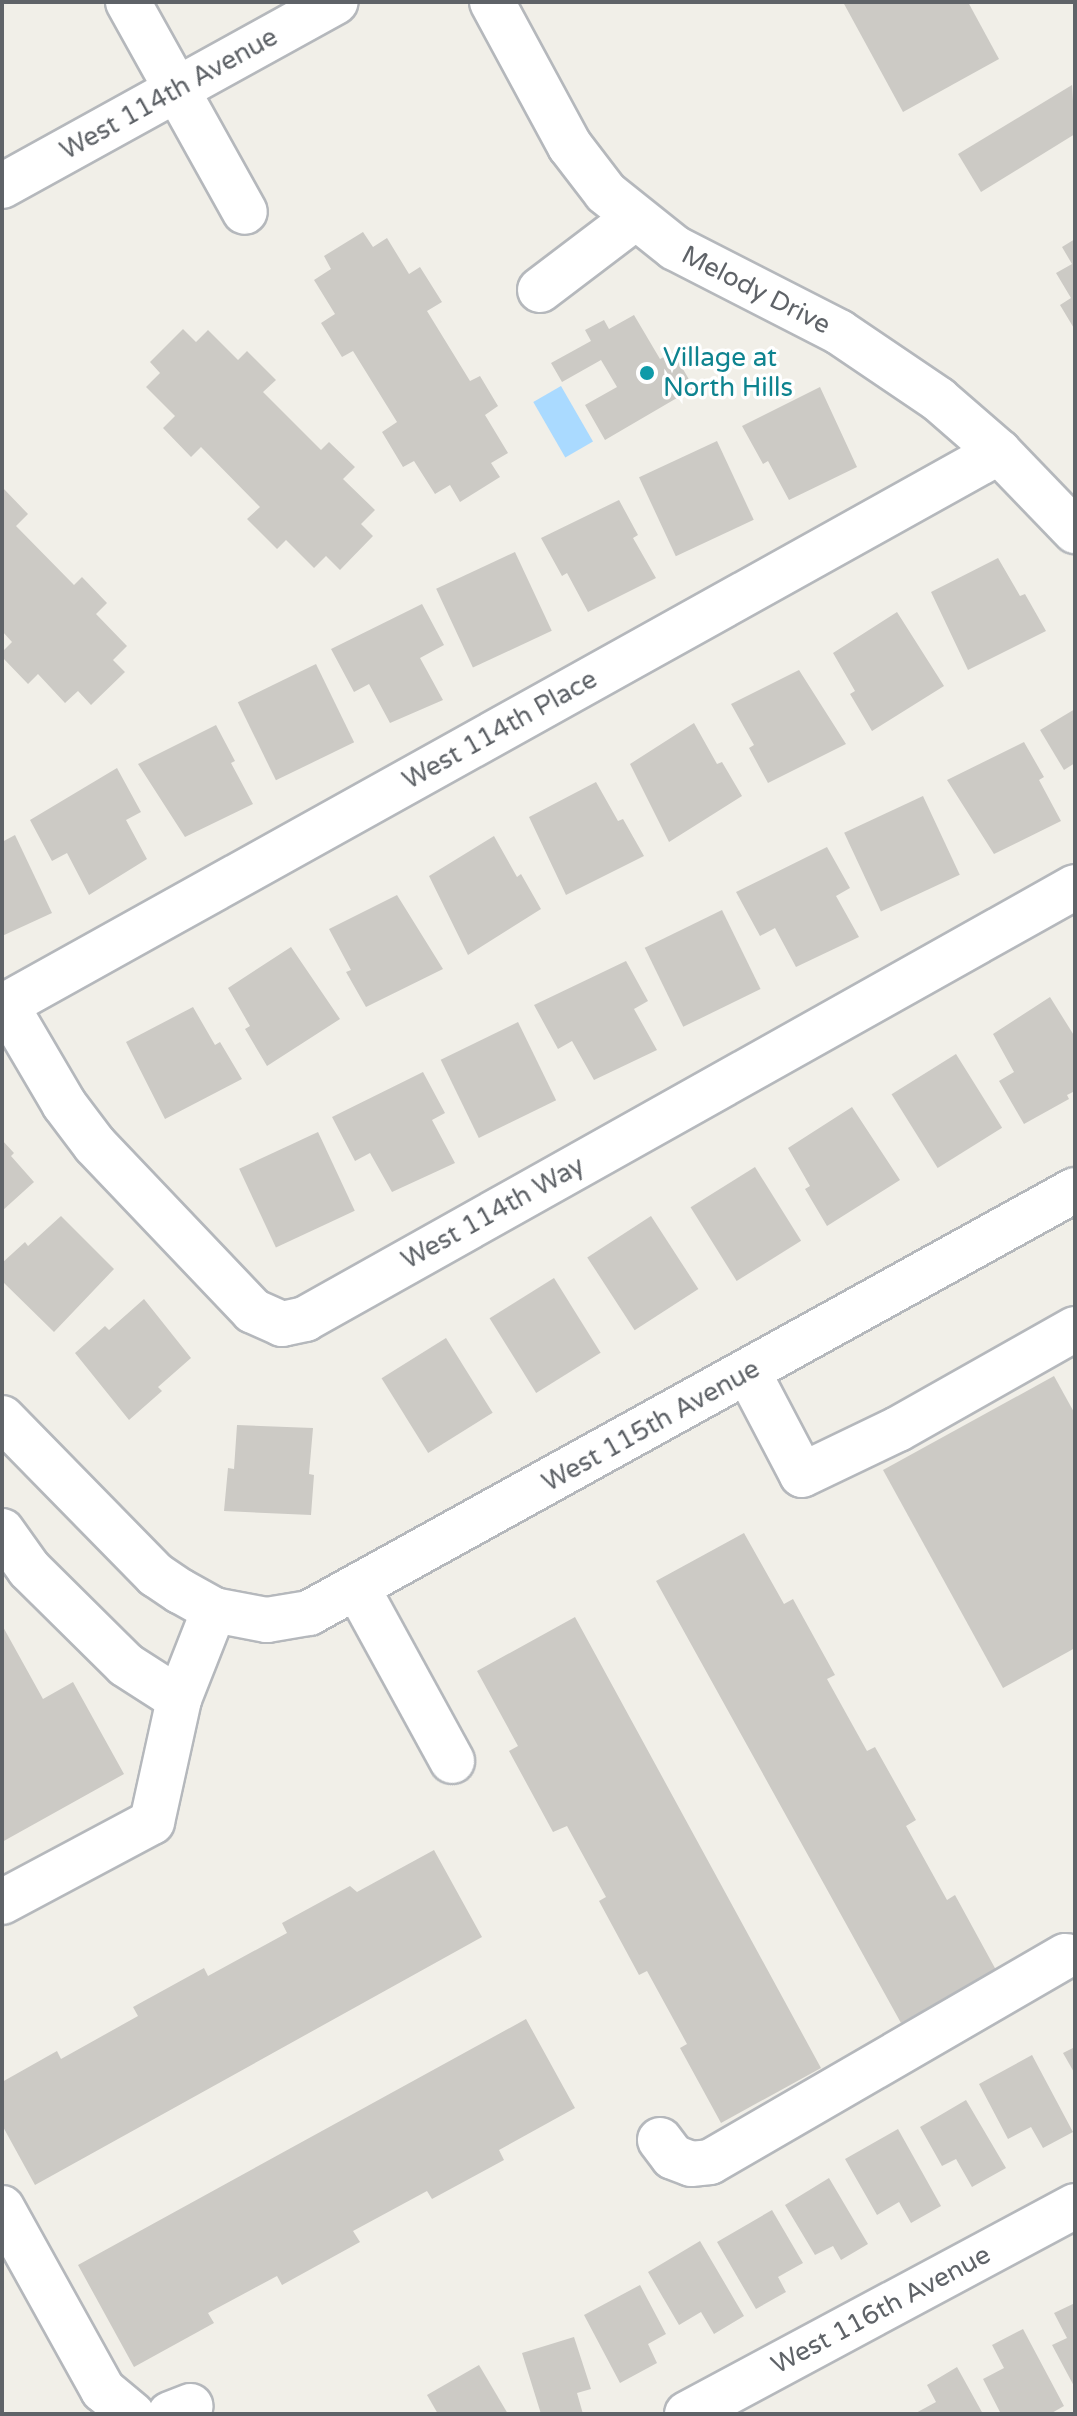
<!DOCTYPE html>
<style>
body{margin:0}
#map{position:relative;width:1077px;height:2416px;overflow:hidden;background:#f1efe8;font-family:"Varela Round",sans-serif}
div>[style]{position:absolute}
.water>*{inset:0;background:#aadaff;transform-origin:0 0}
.building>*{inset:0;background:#cccac5;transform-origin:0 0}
.roads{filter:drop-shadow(2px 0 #b5b8bc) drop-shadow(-2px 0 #b5b8bc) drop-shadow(0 2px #b5b8bc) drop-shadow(0 -2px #b5b8bc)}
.minor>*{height:44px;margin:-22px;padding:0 22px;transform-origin:22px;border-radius:22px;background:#fff}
.dots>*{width:22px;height:22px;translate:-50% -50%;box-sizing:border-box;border:4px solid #fff;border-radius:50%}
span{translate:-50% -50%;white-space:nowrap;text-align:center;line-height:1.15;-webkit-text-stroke:7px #fff;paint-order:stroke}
.street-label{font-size:26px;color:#5f6368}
.culture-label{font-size:26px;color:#0d838f}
.left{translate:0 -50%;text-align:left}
.frame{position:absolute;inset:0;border:4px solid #5f6368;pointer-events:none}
</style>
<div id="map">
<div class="water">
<div style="left:561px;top:386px;width:64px;height:32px;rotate:60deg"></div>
</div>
<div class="building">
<div style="clip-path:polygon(843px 2px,968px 2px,999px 59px,903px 112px)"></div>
<div style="clip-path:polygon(1072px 85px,1075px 134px,981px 192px,958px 154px)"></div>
<div style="clip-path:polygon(363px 232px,373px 247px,387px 238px,409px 274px,420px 267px,442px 302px,427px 311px,470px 381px,480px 376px,498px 406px,485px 415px,508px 453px,491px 463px,500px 477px,460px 502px,450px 485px,435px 494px,414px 461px,403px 467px,382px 432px,397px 422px,353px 351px,342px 357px,321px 323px,335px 314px,314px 280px,331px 269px,324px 256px)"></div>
<div style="clip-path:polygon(1075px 239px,1075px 330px,1060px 305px,1071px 298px,1056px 273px,1072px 264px,1062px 247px)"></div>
<div style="clip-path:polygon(634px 315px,660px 359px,673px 352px,694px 388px,605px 440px,585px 405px,617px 387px,601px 360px,562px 382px,551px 363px,591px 341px,585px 330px,604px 320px,609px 329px)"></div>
<div style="clip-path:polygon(183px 329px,196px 342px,208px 330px,238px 360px,247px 351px,276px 380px,263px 392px,321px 450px,329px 442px,355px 467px,343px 479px,375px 510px,361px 524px,373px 536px,340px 570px,326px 556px,314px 568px,286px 540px,277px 549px,247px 519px,260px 507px,201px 447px,191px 457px,163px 428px,175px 416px,146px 387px,160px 373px,150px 362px)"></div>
<div style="clip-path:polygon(820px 387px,857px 467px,789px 500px,768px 461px,763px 464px,742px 426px)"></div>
<div style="left:717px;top:441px;width:87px;height:86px;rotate:65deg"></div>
<div style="clip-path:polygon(2px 487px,28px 514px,16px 526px,74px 585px,82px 577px,107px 603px,96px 614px,127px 646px,113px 660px,125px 672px,91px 705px,78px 691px,65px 703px,38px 674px,28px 684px,2px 657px,2px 652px,12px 642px,2px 631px)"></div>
<div style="clip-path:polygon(619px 500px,638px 535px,633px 538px,656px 578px,588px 612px,567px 573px,562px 576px,541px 538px)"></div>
<div style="left:515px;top:552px;width:87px;height:87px;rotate:65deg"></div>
<div style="clip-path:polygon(998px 558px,1020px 596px,1025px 594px,1046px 631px,968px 670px,931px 592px)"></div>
<div style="clip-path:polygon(422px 604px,444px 645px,420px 658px,443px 700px,390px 723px,369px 684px,354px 692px,331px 649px)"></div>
<div style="clip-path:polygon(897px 612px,944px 686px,872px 731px,850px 694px,855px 691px,833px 653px)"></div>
<div style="left:316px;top:664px;width:87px;height:87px;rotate:64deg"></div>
<div style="clip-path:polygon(799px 670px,846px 744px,768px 783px,749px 748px,754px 745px,731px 704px)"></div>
<div style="clip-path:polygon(1075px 709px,1075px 763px,1064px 770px,1040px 730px)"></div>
<div style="clip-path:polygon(694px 723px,717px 764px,722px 762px,742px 796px,669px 842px,630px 764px)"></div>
<div style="clip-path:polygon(216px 725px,235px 761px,231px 763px,253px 804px,185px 837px,138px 764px)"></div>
<div style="clip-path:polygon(1024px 742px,1044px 777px,1039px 780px,1061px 821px,994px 854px,947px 780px)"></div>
<div style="clip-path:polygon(117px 768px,141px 812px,126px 820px,147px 859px,89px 895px,67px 853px,52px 861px,30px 820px)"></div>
<div style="clip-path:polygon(596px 782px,618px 821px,623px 819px,644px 856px,566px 895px,529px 817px)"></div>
<div style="left:923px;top:796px;width:87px;height:87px;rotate:65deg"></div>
<div style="clip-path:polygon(15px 835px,52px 913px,2px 936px,2px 842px)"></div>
<div style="clip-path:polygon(494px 836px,517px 877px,521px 874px,541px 909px,468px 955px,429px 876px)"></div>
<div style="clip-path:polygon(827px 847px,850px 888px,836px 896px,859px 937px,796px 967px,775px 928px,760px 936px,736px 892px)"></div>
<div style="clip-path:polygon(397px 895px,443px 969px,366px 1007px,346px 972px,351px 970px,329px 929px)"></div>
<div style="left:722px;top:910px;width:88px;height:86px;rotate:64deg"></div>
<div style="clip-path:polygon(291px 947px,340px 1019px,267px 1066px,245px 1029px,250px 1026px,228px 988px)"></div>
<div style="clip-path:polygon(626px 961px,648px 1001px,634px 1009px,657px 1050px,594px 1080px,572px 1041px,558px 1049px,534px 1005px)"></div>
<div style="clip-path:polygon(1050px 997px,1075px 1037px,1075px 1091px,1067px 1095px,1069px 1099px,1024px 1124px,999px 1081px,1014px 1072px,993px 1034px)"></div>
<div style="clip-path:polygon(193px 1007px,215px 1045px,220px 1042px,242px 1079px,165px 1119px,126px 1042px)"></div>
<div style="left:518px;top:1022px;width:87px;height:86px;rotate:64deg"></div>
<div style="left:956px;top:1054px;width:87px;height:76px;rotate:58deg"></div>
<div style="clip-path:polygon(423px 1072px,445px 1113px,432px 1120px,455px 1163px,392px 1192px,370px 1153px,355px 1161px,332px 1117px)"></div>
<div style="clip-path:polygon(852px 1107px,900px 1180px,827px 1226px,805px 1189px,810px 1186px,788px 1148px)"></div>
<div style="left:318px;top:1132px;width:87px;height:87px;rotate:65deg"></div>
<div style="clip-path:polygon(2px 1140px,14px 1153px,11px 1156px,34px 1182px,2px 1211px)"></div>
<div style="left:755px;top:1167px;width:87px;height:76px;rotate:58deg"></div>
<div style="clip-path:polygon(61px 1216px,114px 1269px,54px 1332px,2px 1281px,2px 1263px,25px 1242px,28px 1246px)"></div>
<div style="left:651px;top:1216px;width:87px;height:76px;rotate:57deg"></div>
<div style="left:554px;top:1278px;width:88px;height:76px;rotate:58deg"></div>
<div style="clip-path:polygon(144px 1299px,191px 1358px,158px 1387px,162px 1391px,129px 1420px,75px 1353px,105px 1326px,109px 1330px)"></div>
<div style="left:446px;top:1338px;width:88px;height:76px;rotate:58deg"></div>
<div style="clip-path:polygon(1054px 1376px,1075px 1414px,1075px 1648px,1003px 1688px,883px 1470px)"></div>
<div style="clip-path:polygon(237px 1425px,313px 1428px,309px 1474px,314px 1475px,311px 1515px,224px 1511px,228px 1468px,234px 1469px)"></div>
<div style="clip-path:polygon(744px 1533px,784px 1604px,793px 1599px,835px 1675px,827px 1679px,867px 1751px,875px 1747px,916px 1820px,906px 1826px,947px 1900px,955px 1895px,996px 1970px,901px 2023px,656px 1581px)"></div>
<div style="clip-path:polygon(575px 1617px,821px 2068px,721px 2123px,680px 2048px,687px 2044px,647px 1971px,639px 1975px,599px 1901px,606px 1897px,567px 1826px,553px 1832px,509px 1751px,518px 1746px,477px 1671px)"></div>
<div style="clip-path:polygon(2px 1625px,43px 1699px,73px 1682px,124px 1774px,2px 1842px)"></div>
<div style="clip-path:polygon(434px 1850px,482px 1937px,35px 2185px,2px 2125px,2px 2082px,57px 2051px,61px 2059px,138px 2016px,133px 2007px,204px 1968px,208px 1976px,287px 1933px,282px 1923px,350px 1886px,357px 1892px)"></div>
<div style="clip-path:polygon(526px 2019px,575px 2108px,499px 2150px,504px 2160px,432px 2199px,427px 2191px,353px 2231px,360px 2242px,282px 2285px,277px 2276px,208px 2313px,214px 2323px,134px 2367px,78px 2265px)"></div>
<div style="clip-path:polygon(1075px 2047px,1075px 2074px,1063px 2053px)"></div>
<div style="clip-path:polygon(1032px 2055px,1073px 2132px,1043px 2148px,1031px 2127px,1008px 2139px,979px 2084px)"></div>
<div style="clip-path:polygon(966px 2100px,1006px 2168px,972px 2187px,956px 2159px,942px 2166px,920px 2127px)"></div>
<div style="clip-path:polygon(898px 2129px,941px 2206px,911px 2223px,899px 2202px,877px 2215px,845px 2159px)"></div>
<div style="clip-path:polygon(829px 2178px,868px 2244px,841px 2260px,833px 2246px,815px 2255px,785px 2205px)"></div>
<div style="clip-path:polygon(772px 2210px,803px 2263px,778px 2277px,786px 2292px,756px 2309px,717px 2242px)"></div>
<div style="clip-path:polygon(700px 2241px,744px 2316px,714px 2334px,701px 2312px,679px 2325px,648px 2272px)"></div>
<div style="clip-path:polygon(640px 2285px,666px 2334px,648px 2344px,657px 2363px,620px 2383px,584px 2315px)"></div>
<div style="clip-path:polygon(1075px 2303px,1075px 2388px,1052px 2345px,1067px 2338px,1054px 2313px)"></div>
<div style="clip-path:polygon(1023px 2329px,1064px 2406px,1050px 2414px,1001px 2414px,983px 2379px,1004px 2368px,992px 2345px)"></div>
<div style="clip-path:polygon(574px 2337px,591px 2389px,577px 2393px,583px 2414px,541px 2414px,522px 2353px)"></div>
<div style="clip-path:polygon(479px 2365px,508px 2414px,438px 2414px,427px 2395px)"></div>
<div style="clip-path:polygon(957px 2367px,983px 2414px,914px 2414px,936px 2402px,927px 2385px)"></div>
</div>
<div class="roads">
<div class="minor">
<div style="left:128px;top:2px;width:240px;rotate:60.9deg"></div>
<div style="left:492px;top:2px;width:164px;rotate:61.6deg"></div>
<div style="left:570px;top:146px;width:59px;rotate:52.5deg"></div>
<div style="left:606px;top:193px;width:88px;rotate:38.6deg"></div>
<div style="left:675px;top:248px;width:184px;rotate:27.1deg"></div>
<div style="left:839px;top:332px;width:120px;rotate:34.1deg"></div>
<div style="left:938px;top:399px;width:81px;rotate:41deg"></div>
<div style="left:999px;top:452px;width:110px;rotate:46.1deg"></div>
<div style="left:2px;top:186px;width:381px;rotate:-28.9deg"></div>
<div style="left:540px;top:290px;width:119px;rotate:-37.2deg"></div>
<div style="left:6px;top:1005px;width:115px;rotate:59.6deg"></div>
<div style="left:64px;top:1104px;width:51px;rotate:52.9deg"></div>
<div style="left:95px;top:1145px;width:229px;rotate:46.4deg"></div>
<div style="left:253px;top:1311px;width:32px;rotate:24deg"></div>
<div style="left:282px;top:1324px;width:24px;rotate:-12deg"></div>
<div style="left:305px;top:1319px;width:883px;rotate:-29.29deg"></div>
<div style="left:2px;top:1007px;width:1141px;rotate:-29.1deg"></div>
<div style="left:748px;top:1372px;width:116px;rotate:62.3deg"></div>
<div style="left:802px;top:1475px;width:106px;rotate:-25.6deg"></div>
<div style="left:898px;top:1429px;width:203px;rotate:-29.5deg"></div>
<div style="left:2px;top:1418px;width:220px;rotate:45.6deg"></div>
<div style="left:156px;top:1575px;width:29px;rotate:34deg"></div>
<div style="left:180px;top:1591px;width:39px;rotate:29deg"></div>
<div style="left:214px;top:1610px;width:54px;rotate:10.7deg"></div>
<div style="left:267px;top:1620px;width:43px;rotate:-9.5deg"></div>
<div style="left:309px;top:1613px;width:875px;rotate:-28.91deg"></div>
<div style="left:2px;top:1531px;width:47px;rotate:54.6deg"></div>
<div style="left:29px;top:1569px;width:136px;rotate:44.7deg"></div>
<div style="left:126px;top:1665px;width:63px;rotate:32.7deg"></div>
<div style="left:358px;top:1589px;width:196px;rotate:61.3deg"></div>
<div style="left:2px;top:1902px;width:170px;rotate:-28.1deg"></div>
<div style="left:152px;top:1822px;width:126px;rotate:-77.6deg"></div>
<div style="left:179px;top:1699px;width:96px;rotate:-68.5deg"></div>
<div style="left:660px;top:2140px;width:21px;rotate:53deg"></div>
<div style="left:673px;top:2157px;width:19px;rotate:21deg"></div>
<div style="left:691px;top:2164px;width:19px;rotate:-6deg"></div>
<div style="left:710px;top:2162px;width:411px;rotate:-30.1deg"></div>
<div style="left:2px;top:2208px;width:208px;rotate:61deg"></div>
<div style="left:103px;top:2390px;width:38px;rotate:40deg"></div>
<div style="left:170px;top:2414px;width:22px;rotate:-21deg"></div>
<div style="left:687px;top:2414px;width:440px;rotate:-28.2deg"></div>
</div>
</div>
<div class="dots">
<div style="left:647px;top:373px;background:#0f9aa8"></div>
</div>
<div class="street-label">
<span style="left:169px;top:94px;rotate:-29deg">West 114th Avenue</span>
<span style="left:756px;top:290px;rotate:27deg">Melody Drive</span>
<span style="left:500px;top:730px;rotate:-29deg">West 114th Place</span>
<span style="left:493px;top:1213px;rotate:-29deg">West 114th Way</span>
<span style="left:651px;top:1426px;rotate:-29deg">West 115th Avenue</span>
<span style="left:881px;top:2310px;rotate:-28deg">West 116th Avenue</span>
</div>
<div class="culture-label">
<span class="left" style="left:663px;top:373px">Village at<br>North Hills</span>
</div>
<div class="frame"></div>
</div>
